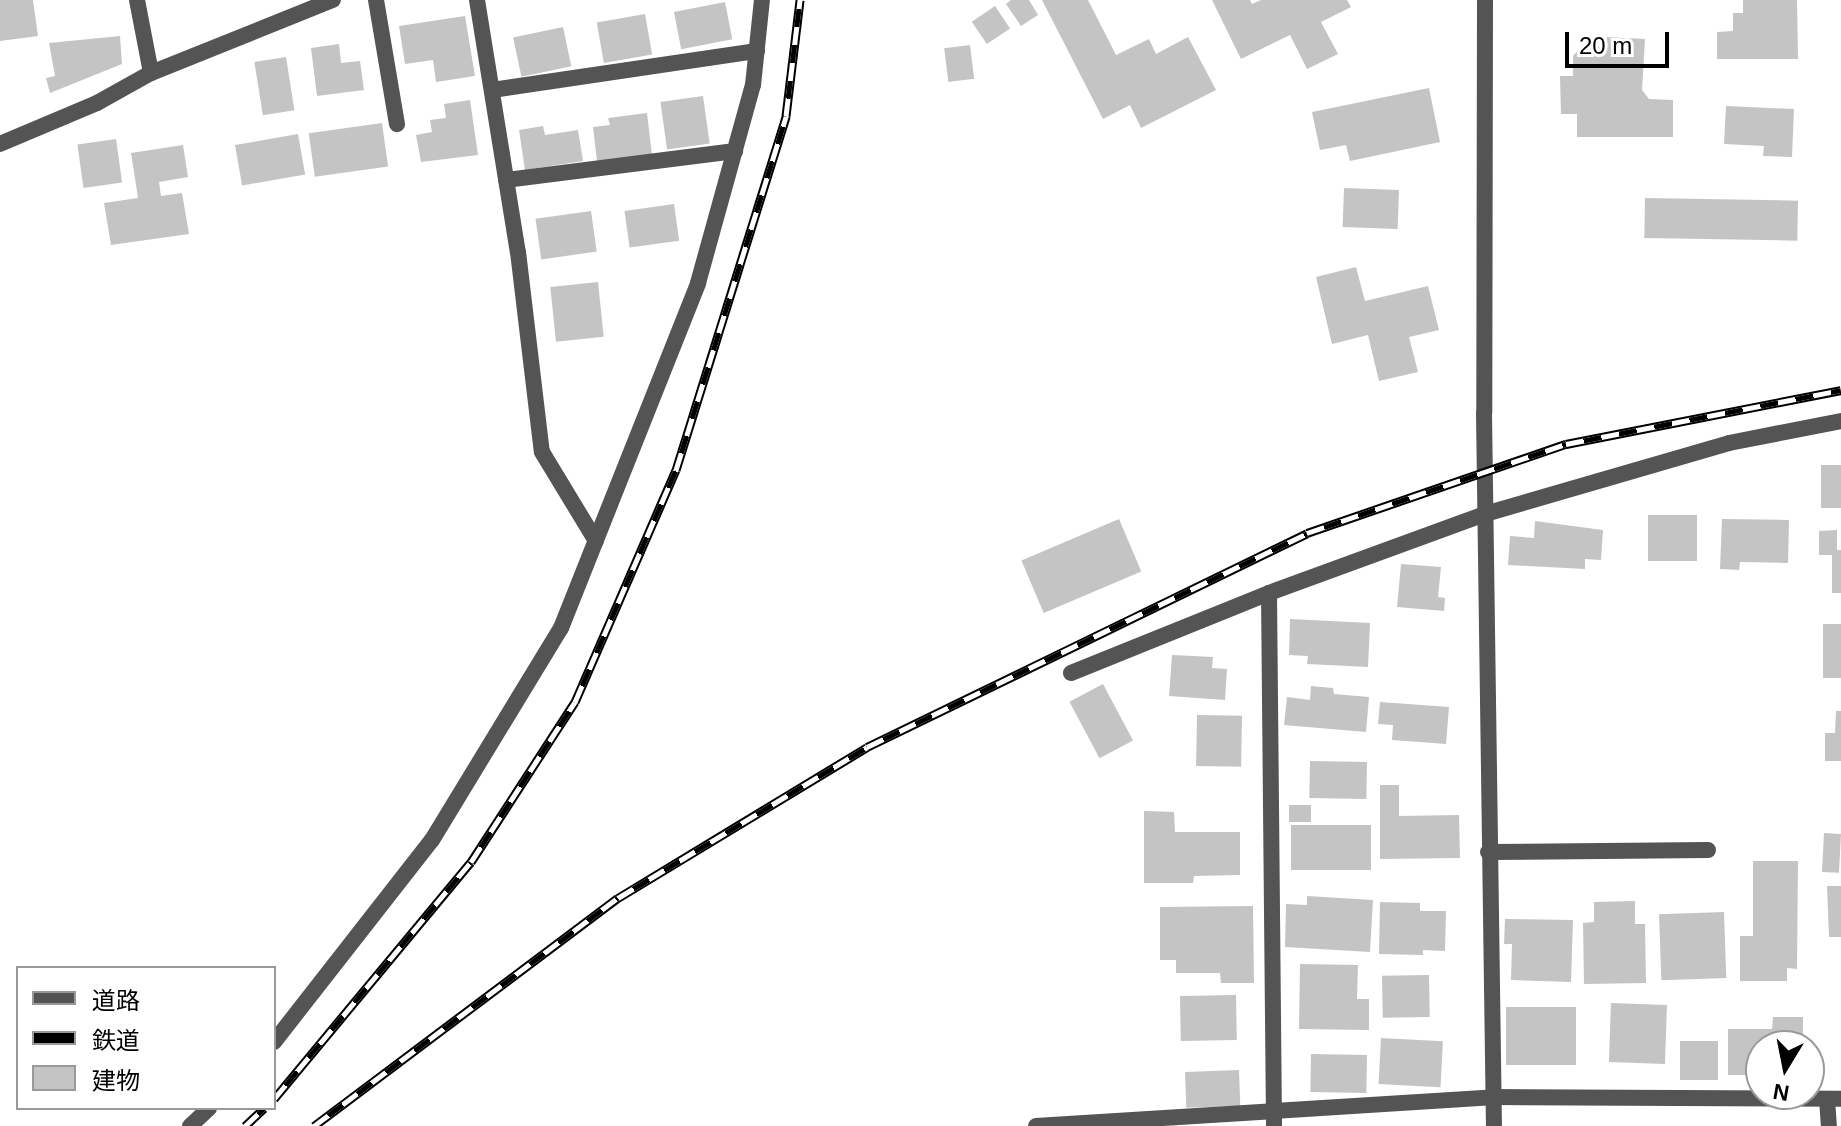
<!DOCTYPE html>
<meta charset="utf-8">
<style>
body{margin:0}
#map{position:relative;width:1841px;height:1126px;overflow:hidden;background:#fff;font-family:Helvetica,"Noto Sans JP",sans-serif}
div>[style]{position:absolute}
.building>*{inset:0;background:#c4c4c4;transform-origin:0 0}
.minor>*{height:16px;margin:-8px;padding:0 8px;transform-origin:8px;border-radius:8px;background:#545454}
.rail>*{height:9px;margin-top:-4.5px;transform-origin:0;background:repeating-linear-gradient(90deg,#fff 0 18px,#000 0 36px);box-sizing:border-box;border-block:2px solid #000}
span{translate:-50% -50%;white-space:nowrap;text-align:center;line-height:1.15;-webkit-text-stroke:6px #fff;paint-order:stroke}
.legend{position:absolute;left:16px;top:966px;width:260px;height:144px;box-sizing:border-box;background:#fff;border:2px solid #999;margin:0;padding:10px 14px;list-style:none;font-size:24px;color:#000}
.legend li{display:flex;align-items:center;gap:16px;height:40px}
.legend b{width:40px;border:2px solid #999}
.north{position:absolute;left:1745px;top:1030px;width:80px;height:80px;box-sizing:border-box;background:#fff;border:2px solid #999;border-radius:50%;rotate:190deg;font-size:22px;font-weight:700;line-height:32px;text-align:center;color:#000}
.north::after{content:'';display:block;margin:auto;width:28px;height:36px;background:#000;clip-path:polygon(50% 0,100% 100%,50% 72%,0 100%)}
.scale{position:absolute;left:1565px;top:32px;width:104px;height:36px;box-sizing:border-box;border:4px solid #000;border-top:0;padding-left:10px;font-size:24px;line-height:28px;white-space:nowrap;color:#000;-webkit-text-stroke:6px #fff;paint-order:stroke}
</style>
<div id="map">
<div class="building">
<div style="clip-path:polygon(0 0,33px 0,38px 36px,0 41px)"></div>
<div style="clip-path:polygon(1011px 0,1029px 0,1038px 15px,1021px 26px,1006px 4px)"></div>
<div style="clip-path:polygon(1042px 0,1088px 0,1116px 55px,1149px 39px,1156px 54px,1188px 37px,1216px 90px,1141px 128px,1130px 105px,1103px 119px)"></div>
<div style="clip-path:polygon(1212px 0,1250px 0,1252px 4px,1261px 0,1347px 0,1351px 7px,1321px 22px,1338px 54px,1307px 69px,1290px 35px,1241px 59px)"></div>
<div style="clip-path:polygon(1743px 0,1797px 0,1798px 59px,1717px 59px,1717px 32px,1733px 31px,1733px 13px,1743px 13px)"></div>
<div style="left:725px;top:2px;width:38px;height:52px;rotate:79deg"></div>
<div style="left:995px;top:6px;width:27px;height:28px;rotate:56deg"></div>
<div style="left:645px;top:14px;width:41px;height:49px;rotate:80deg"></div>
<div style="clip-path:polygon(465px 16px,475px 76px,436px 82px,433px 60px,405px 64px,399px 26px)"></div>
<div style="left:563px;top:27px;width:40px;height:51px;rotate:78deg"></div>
<div style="clip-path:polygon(120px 36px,122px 64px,50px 93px,46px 78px,55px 76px,49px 43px)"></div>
<div style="clip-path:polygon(1607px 37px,1645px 39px,1642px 90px,1649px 99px,1673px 100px,1673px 137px,1577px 137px,1577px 114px,1561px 114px,1560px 76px,1573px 76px,1573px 56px,1582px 46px,1606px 46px)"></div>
<div style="clip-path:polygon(339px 44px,341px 63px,360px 61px,364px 90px,317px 96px,311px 48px)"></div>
<div style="left:970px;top:45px;width:34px;height:26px;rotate:83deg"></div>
<div style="left:286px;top:57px;width:54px;height:32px;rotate:81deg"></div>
<div style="clip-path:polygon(1429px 88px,1440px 142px,1350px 161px,1346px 145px,1320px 150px,1312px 112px)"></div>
<div style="left:703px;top:96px;width:48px;height:43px;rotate:82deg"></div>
<div style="clip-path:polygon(470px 100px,478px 155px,421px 162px,416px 135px,432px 132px,430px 120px,446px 118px,444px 104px)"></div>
<div style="clip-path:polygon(1726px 106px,1794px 109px,1792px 157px,1763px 156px,1764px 146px,1724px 144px)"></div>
<div style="clip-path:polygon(647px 113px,652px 155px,597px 161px,593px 127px,610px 125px,608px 118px)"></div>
<div style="left:382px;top:123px;width:44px;height:74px;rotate:82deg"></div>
<div style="clip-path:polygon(543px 126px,545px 135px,578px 130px,583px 161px,525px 170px,519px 130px)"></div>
<div style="left:298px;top:134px;width:41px;height:64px;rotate:80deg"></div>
<div style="left:116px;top:139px;width:44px;height:39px;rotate:82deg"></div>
<div style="clip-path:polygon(183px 145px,188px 177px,159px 182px,161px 196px,182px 193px,189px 234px,111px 245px,104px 203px,138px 198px,131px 153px)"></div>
<div style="left:1344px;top:188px;width:55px;height:39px;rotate:2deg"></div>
<div style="left:1645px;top:198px;width:153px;height:40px;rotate:1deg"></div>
<div style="left:674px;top:204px;width:37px;height:50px;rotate:82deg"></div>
<div style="left:591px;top:211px;width:41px;height:56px;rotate:82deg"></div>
<div style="clip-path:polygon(1356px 267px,1365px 301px,1428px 286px,1439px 330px,1409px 337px,1418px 372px,1379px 381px,1368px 335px,1332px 344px,1316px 277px)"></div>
<div style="left:598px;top:282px;width:55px;height:48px;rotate:84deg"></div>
<div style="left:1821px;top:465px;width:20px;height:43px"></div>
<div style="left:1648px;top:515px;width:49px;height:46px"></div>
<div style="left:1119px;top:519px;width:57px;height:106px;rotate:67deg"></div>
<div style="clip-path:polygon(1722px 519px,1789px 520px,1788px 563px,1740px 562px,1739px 570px,1720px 569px)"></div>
<div style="clip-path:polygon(1535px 521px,1603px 530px,1601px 560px,1585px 559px,1585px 569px,1508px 565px,1510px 536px,1534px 538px)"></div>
<div style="clip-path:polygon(1837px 530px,1837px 550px,1841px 550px,1841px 593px,1832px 593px,1832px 555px,1819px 555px,1819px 531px)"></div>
<div style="clip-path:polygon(1401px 564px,1441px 567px,1438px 597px,1445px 598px,1444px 611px,1397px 607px)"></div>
<div style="clip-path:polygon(1290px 619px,1370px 623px,1368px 667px,1307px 664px,1308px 656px,1289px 655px)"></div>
<div style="left:1823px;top:624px;width:18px;height:54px"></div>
<div style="clip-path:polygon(1172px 655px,1213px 657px,1212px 668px,1227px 669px,1225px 700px,1169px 696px)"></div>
<div style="left:1103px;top:684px;width:64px;height:38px;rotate:62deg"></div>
<div style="clip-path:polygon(1311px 686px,1333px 688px,1334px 694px,1369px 697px,1366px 732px,1284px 725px,1287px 697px,1310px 700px)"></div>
<div style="clip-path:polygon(1380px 702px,1449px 707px,1446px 744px,1392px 740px,1393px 725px,1378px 724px)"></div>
<div style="clip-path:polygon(1836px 711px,1841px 711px,1841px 761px,1825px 761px,1825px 733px,1835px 733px)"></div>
<div style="left:1197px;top:715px;width:45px;height:51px;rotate:1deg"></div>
<div style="left:1310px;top:761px;width:57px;height:37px;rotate:1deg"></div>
<div style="clip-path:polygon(1380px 785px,1399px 785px,1399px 816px,1459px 815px,1460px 858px,1380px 859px)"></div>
<div style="left:1289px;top:805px;width:22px;height:17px"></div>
<div style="clip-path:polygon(1144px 811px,1174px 812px,1175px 832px,1240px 832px,1240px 875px,1194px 876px,1193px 883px,1144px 883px)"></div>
<div style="left:1291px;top:825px;width:80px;height:45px"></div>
<div style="left:1824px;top:833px;width:17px;height:39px;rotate:3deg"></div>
<div style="clip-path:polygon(1753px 861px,1798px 861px,1797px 969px,1787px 968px,1787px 981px,1740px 981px,1740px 936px,1753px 936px)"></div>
<div style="clip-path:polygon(1827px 886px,1841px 886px,1841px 937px,1829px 937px)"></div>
<div style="clip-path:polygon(1307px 896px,1373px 900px,1370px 952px,1285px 947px,1286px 904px,1307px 905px)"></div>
<div style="clip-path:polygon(1635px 901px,1635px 924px,1645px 924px,1646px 983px,1584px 984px,1583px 923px,1594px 922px,1594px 902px)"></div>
<div style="clip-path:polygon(1380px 902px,1420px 903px,1420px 911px,1446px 911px,1445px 951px,1423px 950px,1423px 955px,1379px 954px)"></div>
<div style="clip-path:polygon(1253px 906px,1254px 983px,1221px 983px,1220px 973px,1176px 973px,1176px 960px,1160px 960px,1160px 907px)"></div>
<div style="left:1724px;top:912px;width:66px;height:65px;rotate:88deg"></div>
<div style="clip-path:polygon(1505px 919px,1573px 920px,1571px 982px,1511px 980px,1512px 944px,1504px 944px)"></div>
<div style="clip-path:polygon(1300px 964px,1358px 965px,1357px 999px,1369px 999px,1369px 1030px,1299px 1029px)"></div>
<div style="left:1429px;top:975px;width:42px;height:47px;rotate:89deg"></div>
<div style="left:1236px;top:995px;width:45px;height:56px;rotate:89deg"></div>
<div style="left:1611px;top:1003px;width:56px;height:59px;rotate:2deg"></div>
<div style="left:1576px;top:1007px;width:58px;height:70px;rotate:90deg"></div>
<div style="clip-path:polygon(1773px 1017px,1803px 1017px,1803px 1046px,1761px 1046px,1761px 1075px,1728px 1075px,1728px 1029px,1772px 1029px)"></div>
<div style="left:1381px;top:1038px;width:62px;height:46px;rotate:3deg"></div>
<div style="left:1680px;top:1041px;width:38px;height:39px"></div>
<div style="left:1311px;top:1054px;width:56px;height:38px;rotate:1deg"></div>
<div style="left:1239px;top:1070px;width:36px;height:54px;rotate:88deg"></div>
</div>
<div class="minor">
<div style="left:137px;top:0;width:74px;rotate:79.1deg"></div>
<div style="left:376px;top:0;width:126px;rotate:80.4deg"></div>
<div style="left:477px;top:0;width:255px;rotate:80.8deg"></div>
<div style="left:518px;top:252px;width:201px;rotate:83.2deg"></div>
<div style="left:542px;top:452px;width:104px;rotate:58.8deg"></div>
<div style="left:1485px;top:0;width:413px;rotate:90.1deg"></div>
<div style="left:1484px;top:413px;width:713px;rotate:89.2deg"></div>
<div style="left:492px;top:90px;width:268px;rotate:-8.4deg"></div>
<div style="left:0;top:144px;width:105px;rotate:-22.9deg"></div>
<div style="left:97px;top:103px;width:62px;rotate:-29.1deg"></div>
<div style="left:151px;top:73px;width:196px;rotate:-21.9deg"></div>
<div style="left:506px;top:180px;width:231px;rotate:-7.2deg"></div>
<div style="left:1269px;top:593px;width:533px;rotate:89.46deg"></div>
<div style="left:1071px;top:673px;width:214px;rotate:-22deg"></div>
<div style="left:1269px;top:593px;width:230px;rotate:-20.1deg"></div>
<div style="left:1485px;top:514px;width:254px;rotate:-16.2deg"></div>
<div style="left:1729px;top:443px;width:114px;rotate:-11.1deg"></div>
<div style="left:1488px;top:852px;width:220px;rotate:-0.5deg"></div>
<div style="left:274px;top:1042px;width:256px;rotate:-52deg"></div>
<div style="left:432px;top:840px;width:248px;rotate:-58.7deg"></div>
<div style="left:561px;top:628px;width:371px;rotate:-68.3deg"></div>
<div style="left:698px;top:283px;width:205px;rotate:-74.5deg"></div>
<div style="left:753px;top:85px;width:85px;rotate:-84deg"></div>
<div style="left:1827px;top:1099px;width:27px;rotate:86deg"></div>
<div style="left:190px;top:1126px;width:26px;rotate:-43deg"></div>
<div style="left:1036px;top:1126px;width:456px;rotate:-3.6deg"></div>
<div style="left:1491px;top:1097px;width:350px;rotate:0.3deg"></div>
</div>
<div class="rail">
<div style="left:274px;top:1099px;width:308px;rotate:-50.3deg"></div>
<div style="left:471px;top:862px;width:191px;rotate:-57deg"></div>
<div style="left:575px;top:702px;width:253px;rotate:-66.5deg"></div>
<div style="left:676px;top:470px;width:371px;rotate:-72.7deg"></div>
<div style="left:786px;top:116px;width:117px;rotate:-83.1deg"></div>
<div style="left:245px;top:1126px;width:26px;rotate:-43deg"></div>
<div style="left:314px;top:1126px;width:380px;rotate:-36.9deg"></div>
<div style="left:618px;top:898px;width:291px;rotate:-31.2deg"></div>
<div style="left:867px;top:747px;width:489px;rotate:-25.9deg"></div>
<div style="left:1307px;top:533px;width:274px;rotate:-19deg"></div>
<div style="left:1566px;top:444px;width:280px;rotate:-11.1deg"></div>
</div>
<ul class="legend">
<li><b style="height:10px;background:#545454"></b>道路</li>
<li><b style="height:10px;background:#000"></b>鉄道</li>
<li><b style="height:22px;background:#c4c4c4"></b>建物</li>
</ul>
<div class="north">N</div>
<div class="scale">20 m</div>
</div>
